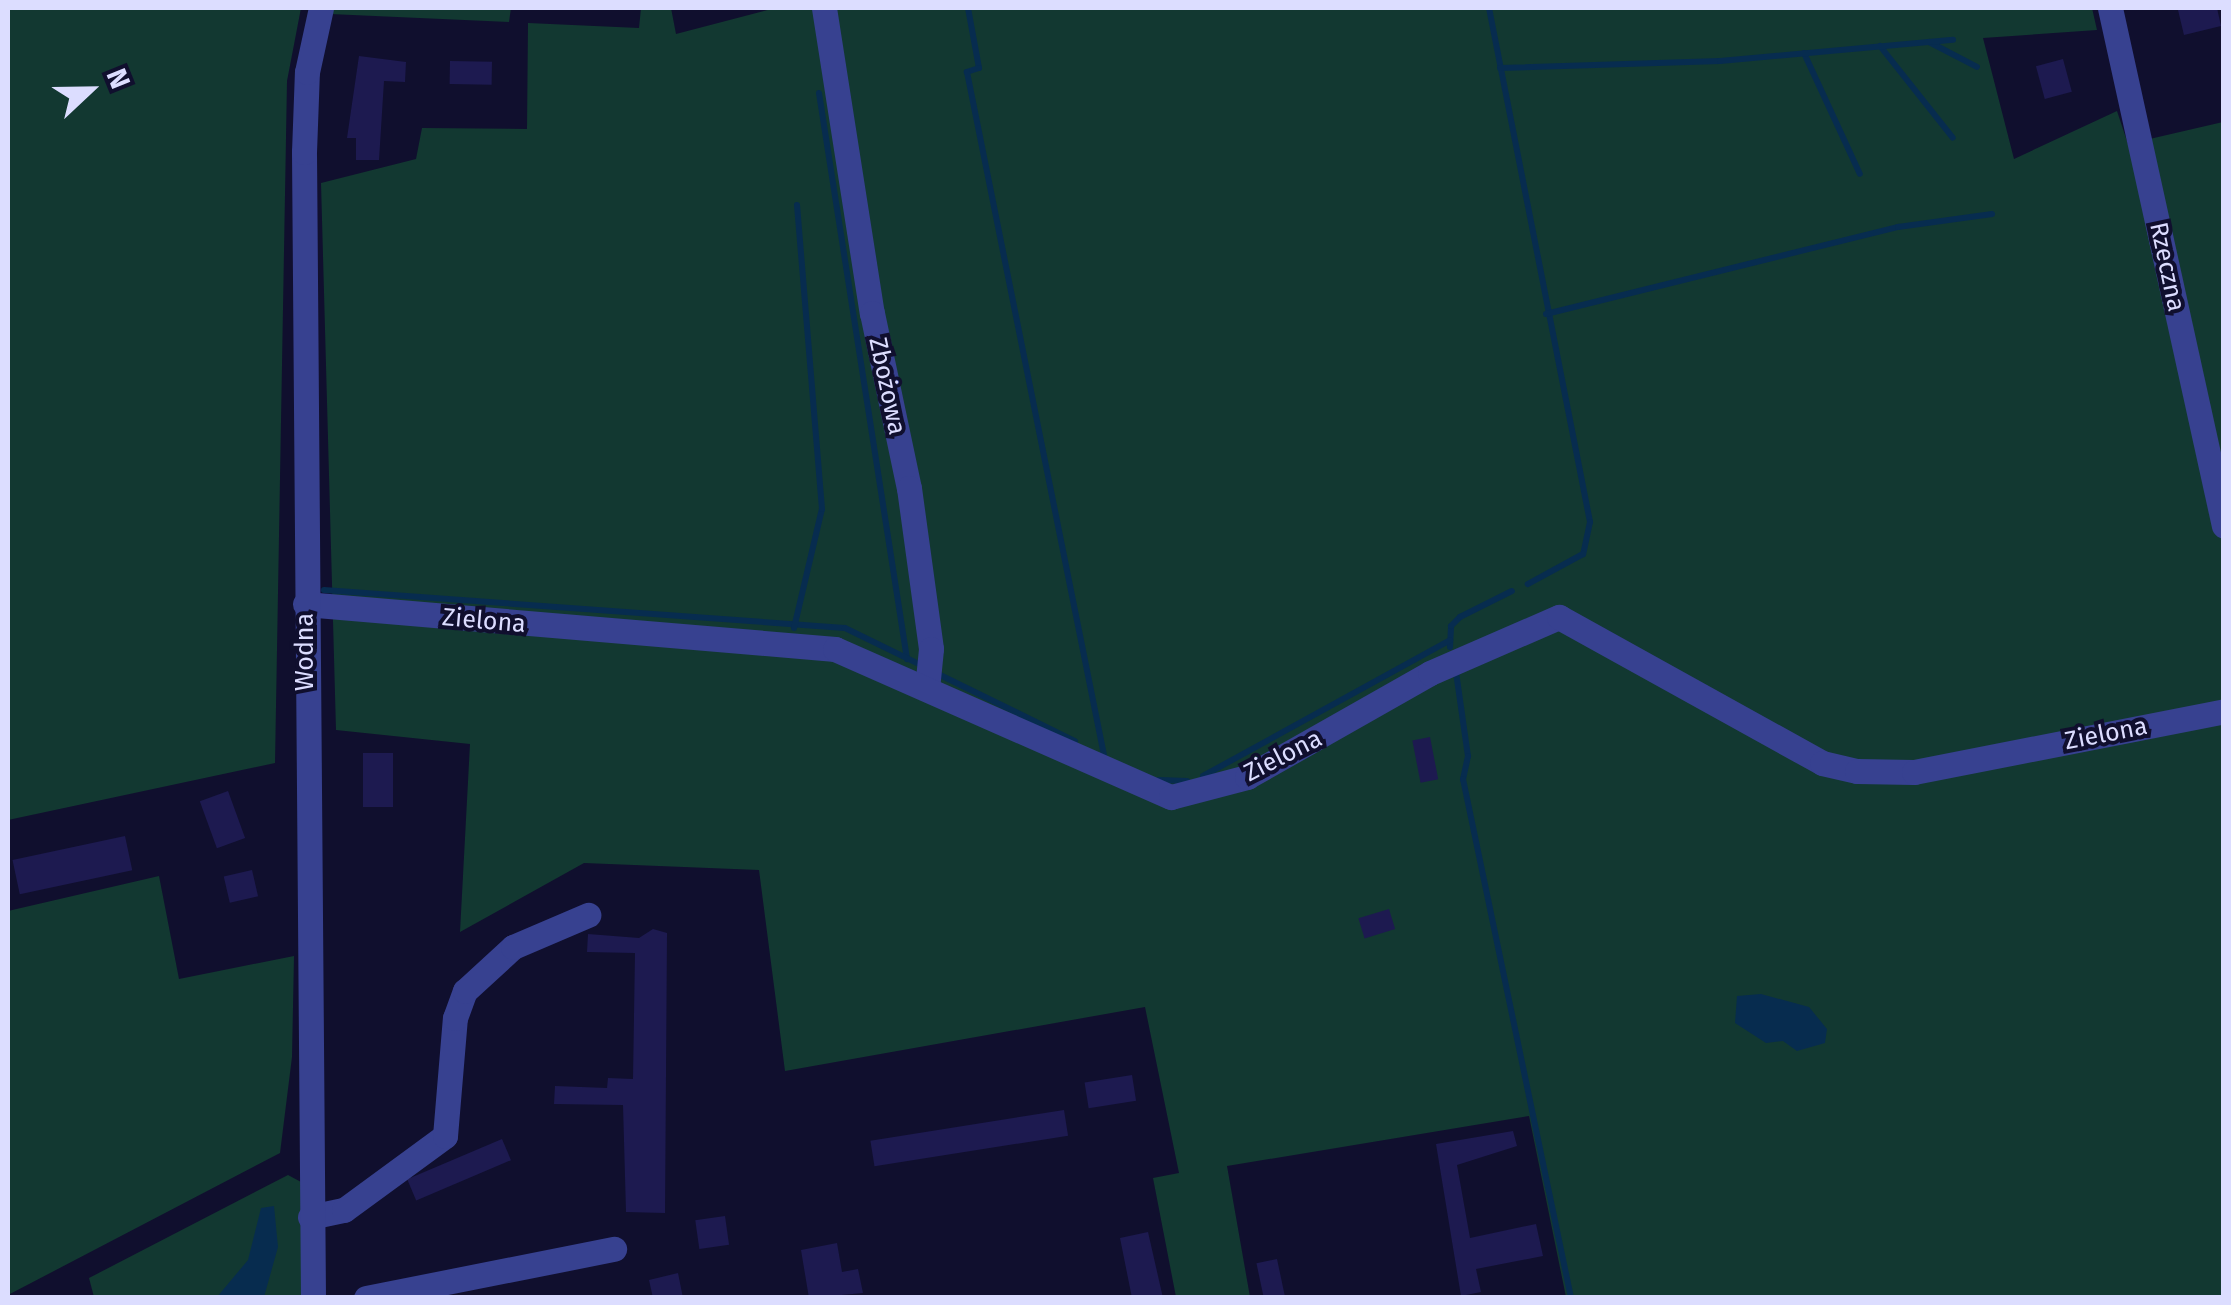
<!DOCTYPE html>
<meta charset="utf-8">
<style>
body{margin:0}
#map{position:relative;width:2231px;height:1305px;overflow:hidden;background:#100f2e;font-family:"Fira Sans",sans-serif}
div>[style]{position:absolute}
.green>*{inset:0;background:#123831}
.water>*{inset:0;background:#072c4f}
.stream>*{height:6px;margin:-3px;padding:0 3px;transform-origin:3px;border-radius:3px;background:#072c4f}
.building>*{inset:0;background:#1d1a50;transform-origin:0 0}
.minor>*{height:25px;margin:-12.5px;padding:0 12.5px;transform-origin:12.5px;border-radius:12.5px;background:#374190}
span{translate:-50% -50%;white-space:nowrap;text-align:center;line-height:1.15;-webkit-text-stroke:8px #100f2e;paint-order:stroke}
.street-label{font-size:25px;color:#dcddff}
.frame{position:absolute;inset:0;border:10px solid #dcddff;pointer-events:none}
.north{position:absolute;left:40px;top:40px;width:100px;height:100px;-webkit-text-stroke:8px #100f2e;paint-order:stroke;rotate:68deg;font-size:28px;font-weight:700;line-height:40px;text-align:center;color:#dcddff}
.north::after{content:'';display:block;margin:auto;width:35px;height:45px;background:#dcddff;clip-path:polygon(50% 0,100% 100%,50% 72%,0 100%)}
</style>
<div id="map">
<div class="green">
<div style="clip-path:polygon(8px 8px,301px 8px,287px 81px,275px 763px,8px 820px)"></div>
<div style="clip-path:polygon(331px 8px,511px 8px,509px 22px,330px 14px)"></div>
<div style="clip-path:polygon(641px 8px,671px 8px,676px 34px,775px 8px,2092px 8px,2097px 30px,1983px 38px,2014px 159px,2117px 111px,2128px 144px,2223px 122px,2223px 1297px,1566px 1297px,1529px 1116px,1227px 1166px,1250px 1297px,1176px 1297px,1153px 1178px,1179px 1173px,1145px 1007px,785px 1071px,759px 870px,584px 863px,460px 932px,470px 744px,336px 730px,321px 183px,416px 159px,422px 128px,527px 129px,528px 23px,639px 28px)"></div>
<div style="clip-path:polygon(159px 876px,179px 979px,294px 956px,292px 1057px,280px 1153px,8px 1295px,8px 911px)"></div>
<div style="clip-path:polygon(288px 1175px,301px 1182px,305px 1297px,94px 1297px,89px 1278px)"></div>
</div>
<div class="water">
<div style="clip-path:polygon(1761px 994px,1809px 1007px,1827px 1029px,1825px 1043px,1797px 1051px,1783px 1041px,1766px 1043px,1735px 1023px,1737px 996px)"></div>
<div style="clip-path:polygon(274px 1206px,278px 1247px,264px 1297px,217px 1297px,248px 1260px,261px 1208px)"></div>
</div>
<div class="stream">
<div style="left:968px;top:8px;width:61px;rotate:79.6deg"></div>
<div style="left:979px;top:68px;width:13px;rotate:162deg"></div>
<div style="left:967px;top:72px;width:697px;rotate:78.66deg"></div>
<div style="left:1489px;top:8px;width:524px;rotate:78.88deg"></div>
<div style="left:1590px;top:522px;width:33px;rotate:102deg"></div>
<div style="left:1583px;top:554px;width:63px;rotate:151.4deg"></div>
<div style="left:1929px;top:42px;width:54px;rotate:27.5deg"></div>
<div style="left:1880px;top:46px;width:117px;rotate:51.6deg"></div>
<div style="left:1804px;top:53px;width:133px;rotate:65.2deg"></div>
<div style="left:1500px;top:68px;width:220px;rotate:-1.8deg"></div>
<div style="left:1720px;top:61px;width:234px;rotate:-5.2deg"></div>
<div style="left:819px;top:93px;width:573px;rotate:81.16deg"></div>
<div style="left:1546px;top:314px;width:363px;rotate:-13.9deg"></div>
<div style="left:1898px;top:227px;width:95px;rotate:-7.9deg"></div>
<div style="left:324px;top:590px;width:522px;rotate:4.17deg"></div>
<div style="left:845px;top:628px;width:87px;rotate:26deg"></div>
<div style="left:794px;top:628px;width:122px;rotate:-76.8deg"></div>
<div style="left:822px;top:509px;width:305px;rotate:-94.7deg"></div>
<div style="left:1450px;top:647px;width:21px;rotate:-87deg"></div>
<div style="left:1451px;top:626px;width:13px;rotate:-45deg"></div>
<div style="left:1460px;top:617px;width:58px;rotate:-26.6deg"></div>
<div style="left:934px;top:672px;width:157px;rotate:26.1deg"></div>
<div style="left:1456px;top:672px;width:85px;rotate:81.9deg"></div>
<div style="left:1468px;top:756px;width:24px;rotate:102deg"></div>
<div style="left:1463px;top:779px;width:530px;rotate:78.24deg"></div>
<div style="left:1203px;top:776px;width:282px;rotate:-28.8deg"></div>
<div style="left:1159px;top:780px;width:28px;rotate:2deg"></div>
</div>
<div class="building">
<div style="clip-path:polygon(2217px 8px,2221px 26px,2184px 35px,2178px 10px)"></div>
<div style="clip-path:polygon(359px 56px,406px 62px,405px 82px,384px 81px,379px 160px,356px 160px,356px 138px,347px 138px)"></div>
<div style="left:2063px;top:59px;width:34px;height:28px;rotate:75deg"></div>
<div style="left:450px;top:61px;width:42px;height:23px;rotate:1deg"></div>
<div style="left:1430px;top:737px;width:43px;height:18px;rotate:79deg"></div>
<div style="left:363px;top:753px;width:30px;height:54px"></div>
<div style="left:228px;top:791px;width:50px;height:30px;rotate:70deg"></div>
<div style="left:125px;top:836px;width:35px;height:115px;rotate:78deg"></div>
<div style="left:252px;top:870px;width:27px;height:29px;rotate:77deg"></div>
<div style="left:1389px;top:909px;width:21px;height:32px;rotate:73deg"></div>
<div style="clip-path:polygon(653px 929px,667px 933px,665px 1213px,626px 1212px,623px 1105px,554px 1104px,555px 1086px,607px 1088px,608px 1078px,633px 1079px,635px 953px,587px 952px,588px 934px,639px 938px)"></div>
<div style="left:1132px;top:1075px;width:26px;height:48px;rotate:81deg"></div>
<div style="left:1064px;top:1110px;width:26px;height:196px;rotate:81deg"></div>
<div style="clip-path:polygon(1513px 1131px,1517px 1146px,1457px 1165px,1470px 1238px,1536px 1224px,1543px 1256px,1476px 1269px,1481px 1292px,1461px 1296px,1436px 1144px)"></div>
<div style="left:502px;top:1139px;width:23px;height:103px;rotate:67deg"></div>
<div style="left:725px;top:1216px;width:29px;height:30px;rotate:82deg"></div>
<div style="clip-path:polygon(1148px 1232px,1163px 1298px,1132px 1298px,1120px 1238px)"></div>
<div style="clip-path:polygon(837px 1243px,842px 1272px,858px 1269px,863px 1293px,809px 1298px,801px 1250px)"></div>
<div style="left:1277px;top:1259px;width:40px;height:21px;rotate:78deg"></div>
<div style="clip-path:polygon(678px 1273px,683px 1298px,653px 1298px,649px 1280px)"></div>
</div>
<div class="minor">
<div style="left:824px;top:8px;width:309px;rotate:81.1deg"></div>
<div style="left:872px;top:313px;width:179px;rotate:78.1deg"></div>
<div style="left:909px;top:488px;width:162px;rotate:82.2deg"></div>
<div style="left:931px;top:649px;width:40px;rotate:95.7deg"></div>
<div style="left:2110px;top:8px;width:530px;rotate:77.59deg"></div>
<div style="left:305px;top:604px;width:532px;rotate:4.85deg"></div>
<div style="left:835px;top:649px;width:367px;rotate:23.8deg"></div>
<div style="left:1171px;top:797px;width:79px;rotate:-14.7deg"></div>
<div style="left:1247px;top:777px;width:210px;rotate:-29.6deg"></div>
<div style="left:1430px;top:673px;width:141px;rotate:-23.5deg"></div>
<div style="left:1559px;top:617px;width:301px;rotate:29deg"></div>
<div style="left:1822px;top:763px;width:36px;rotate:13deg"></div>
<div style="left:1857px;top:771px;width:57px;rotate:1deg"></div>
<div style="left:1914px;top:772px;width:316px;rotate:-11.1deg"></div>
<div style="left:310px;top:1217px;width:35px;rotate:-12deg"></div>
<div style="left:344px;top:1210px;width:125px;rotate:-36.2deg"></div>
<div style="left:445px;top:1136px;width:118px;rotate:-85.2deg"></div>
<div style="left:455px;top:1018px;width:29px;rotate:-70deg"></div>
<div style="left:465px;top:991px;width:65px;rotate:-42.5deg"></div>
<div style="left:513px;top:947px;width:82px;rotate:-23.1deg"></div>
<div style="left:313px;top:1298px;width:1146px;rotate:-90.45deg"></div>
<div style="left:304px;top:152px;width:80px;rotate:-87.9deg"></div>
<div style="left:307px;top:72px;width:66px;rotate:-77.7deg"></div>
<div style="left:366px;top:1298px;width:253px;rotate:-11.2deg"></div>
</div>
<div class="street-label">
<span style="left:2167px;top:267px;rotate:78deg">Rzeczna</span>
<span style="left:887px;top:386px;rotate:78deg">Zbożowa</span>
<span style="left:484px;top:621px;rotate:5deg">Zielona</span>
<span style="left:305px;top:652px;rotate:-90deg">Wodna</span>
<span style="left:2106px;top:734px;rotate:-11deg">Zielona</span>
<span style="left:1283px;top:756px;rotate:-27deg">Zielona</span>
</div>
<div class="frame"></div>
<div class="north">N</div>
</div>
